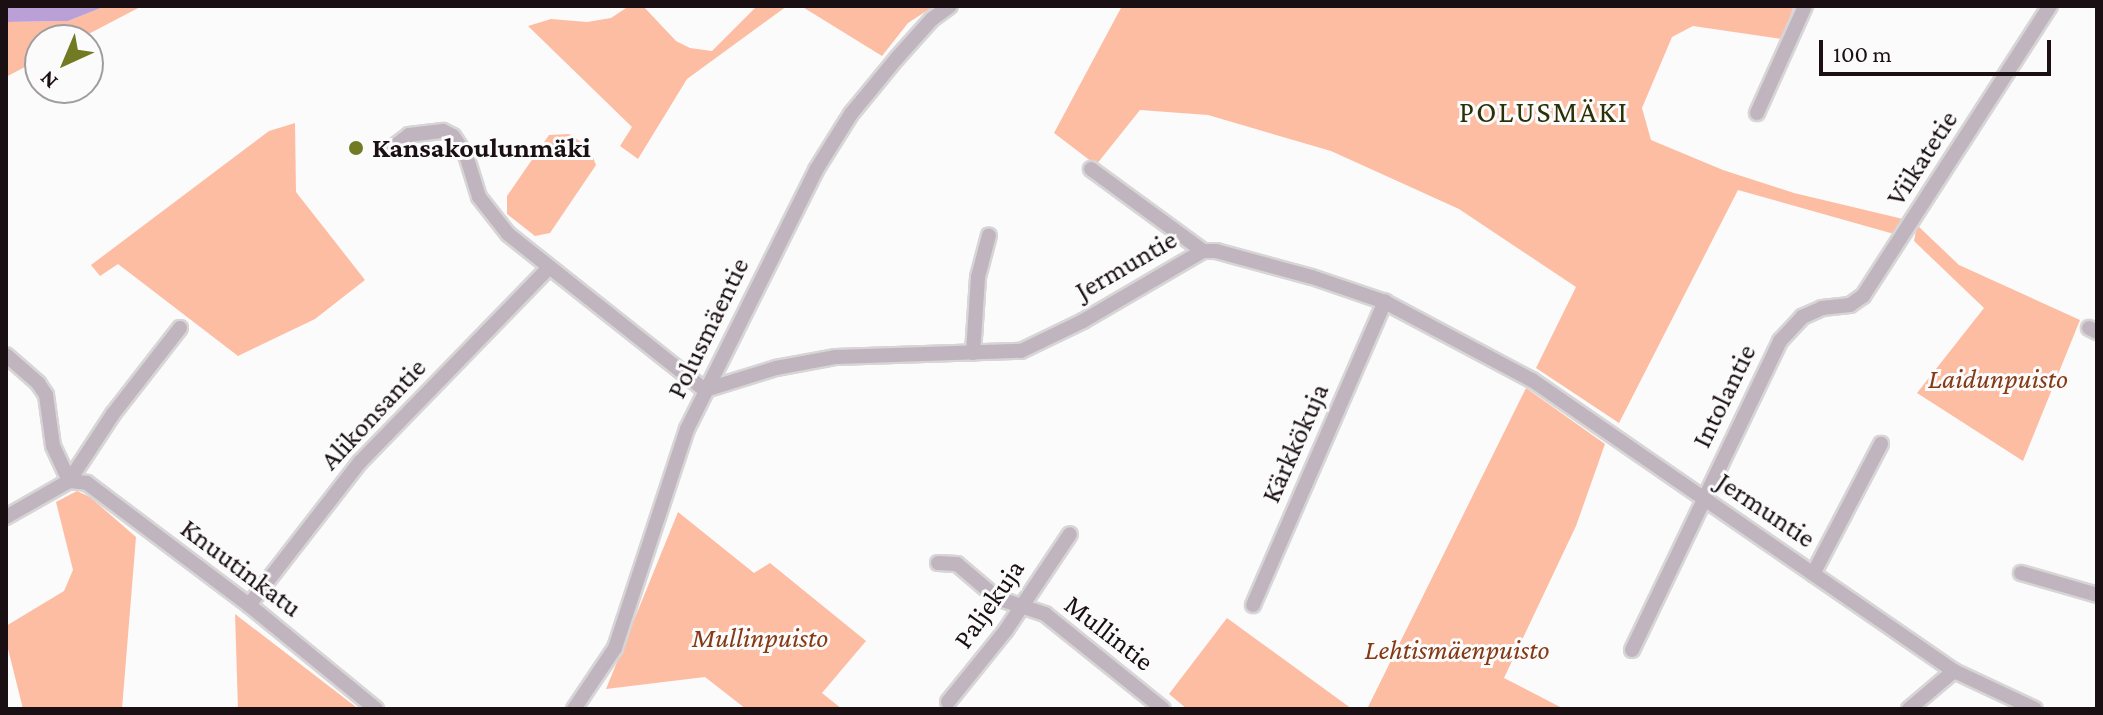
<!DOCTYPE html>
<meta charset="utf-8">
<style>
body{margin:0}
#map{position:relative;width:2103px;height:715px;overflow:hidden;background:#fbfbfb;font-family:"Crimson Pro",serif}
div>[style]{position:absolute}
.green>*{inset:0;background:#fdbda3}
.water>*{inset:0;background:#bb9fd7}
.roads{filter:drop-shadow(2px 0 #d7d5d6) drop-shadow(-2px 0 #d7d5d6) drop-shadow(0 2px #d7d5d6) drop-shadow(0 -2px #d7d5d6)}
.minor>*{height:14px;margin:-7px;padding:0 7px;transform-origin:7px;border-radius:7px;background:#c0b5be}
.dots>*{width:22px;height:22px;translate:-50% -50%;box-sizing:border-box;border:4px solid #fbfbfb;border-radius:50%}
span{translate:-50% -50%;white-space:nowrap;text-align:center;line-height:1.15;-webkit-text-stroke:6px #fbfbfb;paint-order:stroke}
.poi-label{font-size:28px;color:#1a0f13;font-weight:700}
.left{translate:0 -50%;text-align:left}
.street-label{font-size:28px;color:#1a0f13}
.park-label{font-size:28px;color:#853915;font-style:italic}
.neighbourhood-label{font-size:30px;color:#2c3006;letter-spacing:2px}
.frame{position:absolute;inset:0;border:8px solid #1a0f13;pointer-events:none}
.north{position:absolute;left:24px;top:24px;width:80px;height:80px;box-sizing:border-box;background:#fbfbfb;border:2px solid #a19d9e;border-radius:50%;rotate:224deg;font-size:22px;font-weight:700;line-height:32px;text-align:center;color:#1a0f13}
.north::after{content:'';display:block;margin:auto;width:28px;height:36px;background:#727a24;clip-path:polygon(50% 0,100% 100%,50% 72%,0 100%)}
.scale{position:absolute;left:1819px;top:40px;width:232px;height:36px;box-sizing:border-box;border:4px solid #1a0f13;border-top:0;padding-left:10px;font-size:24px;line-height:28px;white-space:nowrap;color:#1a0f13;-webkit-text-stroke:6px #fbfbfb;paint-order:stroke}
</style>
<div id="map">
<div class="green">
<div style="clip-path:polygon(106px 6px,142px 6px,77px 40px,40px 40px,40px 59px,6px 77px,6px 22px,68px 21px)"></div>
<div style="clip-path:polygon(629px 6px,643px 6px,676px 41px,690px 48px,712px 51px,757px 6px,787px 6px,687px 79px,638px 159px,620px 146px,632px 127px,528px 26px,551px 19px,587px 22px,611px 18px)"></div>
<div style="clip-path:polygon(801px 6px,934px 6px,908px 23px,882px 56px)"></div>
<div style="clip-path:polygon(1122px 6px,1794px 6px,1782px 39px,1693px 26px,1672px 37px,1642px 108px,1651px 140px,1723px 170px,1794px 193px,1903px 219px,1894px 234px,1738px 190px,1619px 423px,1536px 368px,1576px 287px,1459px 209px,1331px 151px,1208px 115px,1140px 110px,1096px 165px,1054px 133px)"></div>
<div style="clip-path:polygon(295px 123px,296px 192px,365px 280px,315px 319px,238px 356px,118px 264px,100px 276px,91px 265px,269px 131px)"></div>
<div style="clip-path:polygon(569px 134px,589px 147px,596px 165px,550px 233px,535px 236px,507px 214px,507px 196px,549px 135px)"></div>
<div style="clip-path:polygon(1917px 225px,1959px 265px,2080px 320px,2023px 461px,1917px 393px,1984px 308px,1914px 241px)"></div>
<div style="clip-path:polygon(1526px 388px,1605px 444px,1576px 526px,1504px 678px,1564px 709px,1367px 709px)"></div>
<div style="clip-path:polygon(77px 491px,90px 497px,136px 537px,122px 709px,23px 709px,6px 641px,6px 626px,64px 591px,73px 570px,56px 502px)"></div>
<div style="clip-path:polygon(678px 512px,754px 573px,770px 563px,866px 641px,822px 693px,842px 709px,746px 709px,705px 677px,606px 689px)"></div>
<div style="clip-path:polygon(235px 614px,356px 707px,238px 709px)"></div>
<div style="clip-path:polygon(1227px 618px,1253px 637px,1352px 709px,1187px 709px,1169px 694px)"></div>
</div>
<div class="water">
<div style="clip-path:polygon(6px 6px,106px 6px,68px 21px,6px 22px)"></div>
</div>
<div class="roads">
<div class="minor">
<div style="left:1757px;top:113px;width:117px;rotate:-65.8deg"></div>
<div style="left:392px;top:148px;width:21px;rotate:-37deg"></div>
<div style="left:409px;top:135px;width:34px;rotate:-7deg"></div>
<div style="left:443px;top:131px;width:11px;rotate:27deg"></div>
<div style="left:453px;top:136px;width:23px;rotate:56deg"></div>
<div style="left:466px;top:155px;width:44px;rotate:72.8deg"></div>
<div style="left:479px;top:197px;width:47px;rotate:51.9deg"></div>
<div style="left:508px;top:234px;width:251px;rotate:38.4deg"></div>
<div style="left:705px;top:390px;width:74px;rotate:-17.2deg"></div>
<div style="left:776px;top:368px;width:61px;rotate:-10.4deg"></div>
<div style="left:836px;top:357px;width:185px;rotate:-1.9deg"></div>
<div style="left:1021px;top:351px;width:69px;rotate:-25.8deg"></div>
<div style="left:1083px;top:321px;width:139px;rotate:-30.3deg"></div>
<div style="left:1203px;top:251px;width:13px"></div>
<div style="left:1216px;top:251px;width:99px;rotate:15.2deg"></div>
<div style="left:1312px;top:277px;width:77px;rotate:18.9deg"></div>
<div style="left:1385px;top:302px;width:166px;rotate:28deg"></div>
<div style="left:1532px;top:380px;width:513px;rotate:34.59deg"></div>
<div style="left:1954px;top:671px;width:89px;rotate:25.1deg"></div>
<div style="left:1091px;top:169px;width:139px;rotate:36.2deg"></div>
<div style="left:2089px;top:328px;width:9px;rotate:27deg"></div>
<div style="left:973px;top:353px;width:76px;rotate:-86.2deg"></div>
<div style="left:978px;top:277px;width:43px;rotate:-75.3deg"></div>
<div style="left:6px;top:355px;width:43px;rotate:41.2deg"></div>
<div style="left:38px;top:383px;width:14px;rotate:56deg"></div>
<div style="left:46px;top:395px;width:51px;rotate:82.2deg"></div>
<div style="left:53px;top:446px;width:38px;rotate:65deg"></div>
<div style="left:69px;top:481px;width:80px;rotate:-56.7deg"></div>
<div style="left:113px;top:414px;width:109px;rotate:-52.1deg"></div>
<div style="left:6px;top:517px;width:73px;rotate:-29.7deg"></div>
<div style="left:69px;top:481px;width:18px;rotate:6deg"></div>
<div style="left:87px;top:483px;width:203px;rotate:37deg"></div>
<div style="left:249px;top:605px;width:164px;rotate:39.3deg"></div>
<div style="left:938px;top:563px;width:19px;rotate:3deg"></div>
<div style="left:957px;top:564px;width:52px;rotate:40.4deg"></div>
<div style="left:997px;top:598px;width:51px;rotate:18.4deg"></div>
<div style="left:1045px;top:614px;width:151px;rotate:38.8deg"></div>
<div style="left:2021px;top:573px;width:79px;rotate:16.1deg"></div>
<div style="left:1813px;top:574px;width:147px;rotate:-62.4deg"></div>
<div style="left:249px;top:605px;width:181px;rotate:-52.2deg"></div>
<div style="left:360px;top:462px;width:269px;rotate:-45.8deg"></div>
<div style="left:1253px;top:605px;width:331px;rotate:-66.5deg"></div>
<div style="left:1632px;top:650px;width:343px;rotate:-64.4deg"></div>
<div style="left:1780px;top:341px;width:33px;rotate:-47deg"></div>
<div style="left:1802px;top:317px;width:22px;rotate:-24deg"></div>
<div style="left:1822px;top:308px;width:28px;rotate:-6deg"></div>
<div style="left:1850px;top:305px;width:16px;rotate:-35deg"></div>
<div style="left:1863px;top:296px;width:345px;rotate:-57.2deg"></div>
<div style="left:948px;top:702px;width:92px;rotate:-51.1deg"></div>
<div style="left:1006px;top:630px;width:115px;rotate:-56.3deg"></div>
<div style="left:574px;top:709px;width:73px;rotate:-56.1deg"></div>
<div style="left:615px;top:648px;width:231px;rotate:-71.8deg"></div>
<div style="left:687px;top:429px;width:289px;rotate:-63.5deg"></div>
<div style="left:816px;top:170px;width:66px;rotate:-58deg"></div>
<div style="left:851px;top:114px;width:72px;rotate:-50.6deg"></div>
<div style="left:897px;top:58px;width:52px;rotate:-48.1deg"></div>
<div style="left:932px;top:19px;width:22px;rotate:-36deg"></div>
<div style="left:1909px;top:709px;width:59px;rotate:-40.2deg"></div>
</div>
</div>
<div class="dots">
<div style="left:356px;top:148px;background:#727a24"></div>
</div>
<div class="poi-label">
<span class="left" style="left:372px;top:148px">Kansakoulunmäki</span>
</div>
<div class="street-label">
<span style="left:1922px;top:158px;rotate:-57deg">Viikatetie</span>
<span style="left:1126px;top:265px;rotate:-30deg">Jermuntie</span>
<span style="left:708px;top:328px;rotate:-64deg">Polusmäentie</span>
<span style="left:1724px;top:396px;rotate:-64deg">Intolantie</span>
<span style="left:373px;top:414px;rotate:-47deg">Alikonsantie</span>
<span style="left:1295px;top:443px;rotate:-66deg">Kärkkökuja</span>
<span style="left:1766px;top:510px;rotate:34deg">Jermuntie</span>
<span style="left:241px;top:568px;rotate:37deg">Knuutinkatu</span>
<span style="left:989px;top:604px;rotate:-55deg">Paljekuja</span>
<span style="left:1109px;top:633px;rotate:38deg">Mullintie</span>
</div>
<div class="park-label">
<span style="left:1998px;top:379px">Laidunpuisto</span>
<span style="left:760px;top:638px">Mullinpuisto</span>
<span style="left:1457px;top:650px">Lehtismäenpuisto</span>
</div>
<div class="neighbourhood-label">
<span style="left:1544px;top:112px">POLUSMÄKI</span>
</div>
<div class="frame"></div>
<div class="north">N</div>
<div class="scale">100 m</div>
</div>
